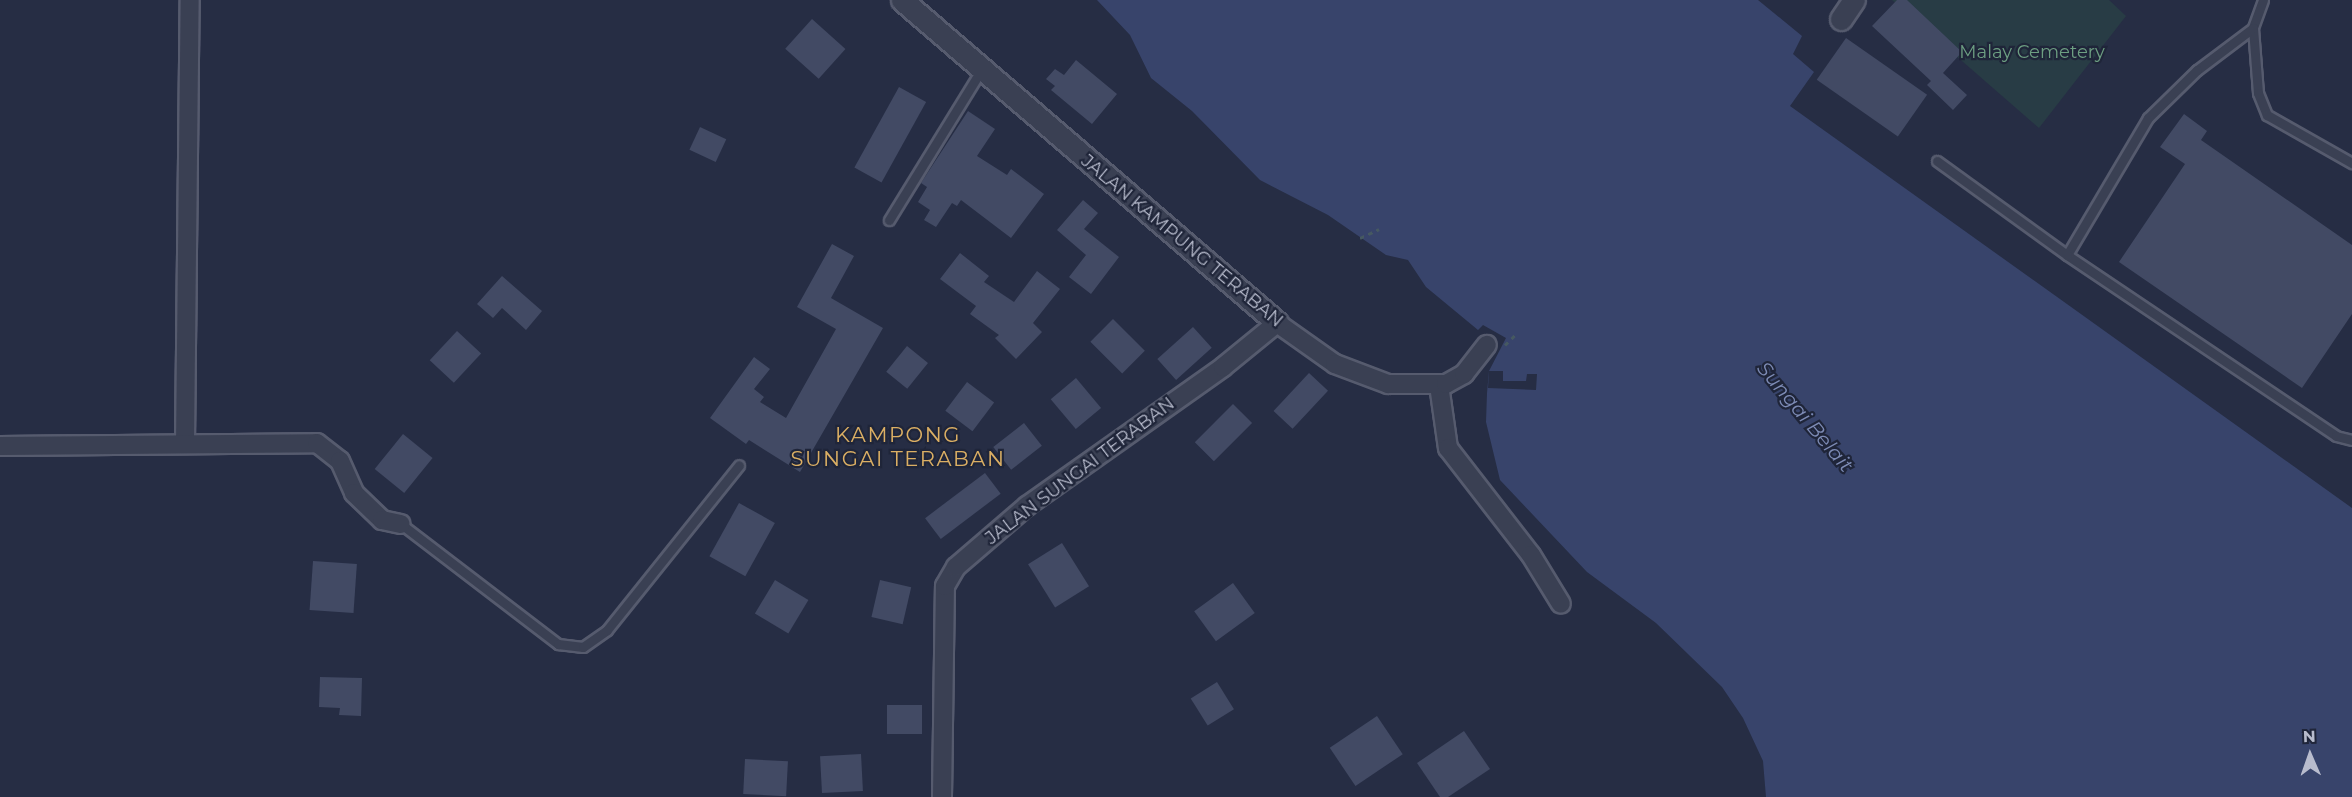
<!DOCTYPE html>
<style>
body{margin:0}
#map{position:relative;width:2352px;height:797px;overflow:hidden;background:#262d44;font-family:Montserrat,sans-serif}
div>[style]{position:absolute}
.green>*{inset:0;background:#283c45}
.water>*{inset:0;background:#38446b}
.pier>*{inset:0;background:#262d44}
.building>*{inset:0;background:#424a64;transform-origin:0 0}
.path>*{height:3px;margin-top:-1.5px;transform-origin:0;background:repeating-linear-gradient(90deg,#465961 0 4.5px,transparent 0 9px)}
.roads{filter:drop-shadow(2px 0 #565b6e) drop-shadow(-2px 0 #565b6e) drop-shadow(0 2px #565b6e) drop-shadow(0 -2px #565b6e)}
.service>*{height:9px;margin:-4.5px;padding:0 4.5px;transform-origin:4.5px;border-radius:4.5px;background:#3a4053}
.minor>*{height:18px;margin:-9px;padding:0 9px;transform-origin:9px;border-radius:9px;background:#3a4053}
.tertiary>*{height:21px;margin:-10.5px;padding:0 10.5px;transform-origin:10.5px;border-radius:10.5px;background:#3a4053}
span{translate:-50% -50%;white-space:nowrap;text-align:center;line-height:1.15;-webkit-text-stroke:4.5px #1f2539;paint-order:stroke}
.park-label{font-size:18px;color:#6d9f82}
.street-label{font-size:18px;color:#b8bccd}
.water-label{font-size:20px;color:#7d8bb5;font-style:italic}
.quarter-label{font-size:21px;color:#dbaf64;letter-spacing:1.5px}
.north{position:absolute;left:2280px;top:725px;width:60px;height:60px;-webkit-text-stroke:4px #1f2539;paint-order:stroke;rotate:358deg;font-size:16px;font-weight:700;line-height:24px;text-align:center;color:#b8bccd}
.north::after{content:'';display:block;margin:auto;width:21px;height:27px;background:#b8bccd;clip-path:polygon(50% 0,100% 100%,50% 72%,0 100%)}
</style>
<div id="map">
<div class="green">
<div style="clip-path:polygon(1892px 0,2109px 0,2126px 16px,2039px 128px)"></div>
</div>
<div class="water">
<div style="clip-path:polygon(1097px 0,1758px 0,1802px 36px,1793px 54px,1814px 72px,1790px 106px,2352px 508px,2352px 797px,1766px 797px,1763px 761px,1743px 718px,1722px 687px,1656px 623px,1587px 572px,1500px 480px,1486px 422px,1487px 393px,1489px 371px,1506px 338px,1483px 325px,1478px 330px,1426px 287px,1408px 260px,1386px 255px,1328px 215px,1260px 180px,1192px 111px,1151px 78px,1130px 35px)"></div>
</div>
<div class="pier">
<div style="clip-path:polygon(1489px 371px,1503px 371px,1503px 381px,1526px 381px,1527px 374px,1537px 374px,1536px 390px,1488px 388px)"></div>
</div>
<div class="building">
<div style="clip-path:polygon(1897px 0,1907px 0,1962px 52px,1943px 73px,1967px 95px,1953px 110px,1927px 85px,1931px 81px,1872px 26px)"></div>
<div style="left:812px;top:19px;width:45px;height:40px;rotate:42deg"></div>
<div style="left:1846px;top:38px;width:99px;height:51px;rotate:35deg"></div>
<div style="clip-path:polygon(1076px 60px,1117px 94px,1092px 124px,1051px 90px,1055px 86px,1046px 79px,1055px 69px,1064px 75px)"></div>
<div style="left:899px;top:87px;width:31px;height:92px;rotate:29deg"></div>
<div style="clip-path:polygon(968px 111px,995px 129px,977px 156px,1007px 175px,1011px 169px,1044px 194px,1011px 238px,961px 200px,957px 206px,952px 203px,936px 227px,924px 220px,930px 210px,918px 202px,927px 187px,921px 183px)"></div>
<div style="clip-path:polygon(2184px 114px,2207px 131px,2201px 140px,2352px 245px,2352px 314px,2302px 388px,2119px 262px,2185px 164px,2160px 147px)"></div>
<div style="left:700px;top:127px;width:29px;height:25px;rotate:25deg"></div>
<div style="clip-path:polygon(1083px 200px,1098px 213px,1084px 229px,1119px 257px,1091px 294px,1069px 277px,1086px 255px,1057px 230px)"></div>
<div style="clip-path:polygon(832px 244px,854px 256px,831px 298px,883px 328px,800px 472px,749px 440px,746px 444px,710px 418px,754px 357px,770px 369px,754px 389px,764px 397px,760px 402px,786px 418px,836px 329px,797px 307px)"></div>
<div style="clip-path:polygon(960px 253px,989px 276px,984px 282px,1014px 302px,1037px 271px,1060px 289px,1033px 323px,1042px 332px,1016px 359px,995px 338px,999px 335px,970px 314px,976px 306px,940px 279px)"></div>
<div style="clip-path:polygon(502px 276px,542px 311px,526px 330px,502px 308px,493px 318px,477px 304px)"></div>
<div style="left:1113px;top:319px;width:45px;height:32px;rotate:45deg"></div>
<div style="left:1193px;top:327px;width:28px;height:48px;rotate:48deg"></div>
<div style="left:457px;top:331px;width:33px;height:40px;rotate:43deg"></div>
<div style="left:907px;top:346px;width:27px;height:33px;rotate:39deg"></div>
<div style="left:1309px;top:373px;width:26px;height:52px;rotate:43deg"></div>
<div style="left:1076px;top:378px;width:39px;height:33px;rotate:50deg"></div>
<div style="left:967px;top:382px;width:34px;height:36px;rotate:37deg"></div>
<div style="left:1233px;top:404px;width:27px;height:54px;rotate:45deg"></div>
<div style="left:1024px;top:423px;width:29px;height:39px;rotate:52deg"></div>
<div style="left:403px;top:434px;width:38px;height:45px;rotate:39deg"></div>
<div style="left:985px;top:473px;width:26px;height:75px;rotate:53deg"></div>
<div style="left:739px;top:503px;width:41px;height:61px;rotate:29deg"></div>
<div style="left:1062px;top:543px;width:51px;height:40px;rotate:58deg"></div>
<div style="left:313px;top:561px;width:44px;height:49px;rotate:4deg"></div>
<div style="left:775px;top:580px;width:39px;height:39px;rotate:31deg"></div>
<div style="left:880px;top:580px;width:32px;height:38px;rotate:13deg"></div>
<div style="left:1233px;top:583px;width:37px;height:48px;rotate:54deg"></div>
<div style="clip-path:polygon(320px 677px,362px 678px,361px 716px,339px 715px,340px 708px,319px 707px)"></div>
<div style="left:1217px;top:682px;width:32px;height:31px;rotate:58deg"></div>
<div style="left:887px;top:705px;width:35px;height:29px"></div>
<div style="left:1377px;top:716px;width:46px;height:57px;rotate:56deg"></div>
<div style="clip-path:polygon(1464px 731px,1490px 769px,1448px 797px,1440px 797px,1417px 763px)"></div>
<div style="left:861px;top:754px;width:37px;height:41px;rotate:87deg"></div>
<div style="left:745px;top:759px;width:43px;height:35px;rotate:3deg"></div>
</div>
<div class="path">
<div style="left:1360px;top:238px;width:21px;rotate:-25deg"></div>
<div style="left:1505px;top:345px;width:16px;rotate:-45deg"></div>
</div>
<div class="roads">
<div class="service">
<div style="left:2263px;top:0;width:30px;rotate:110deg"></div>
<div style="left:2253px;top:28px;width:65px;rotate:85.6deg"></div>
<div style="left:2258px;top:93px;width:24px;rotate:68deg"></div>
<div style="left:2267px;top:115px;width:98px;rotate:29.5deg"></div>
<div style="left:2253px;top:28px;width:70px;rotate:143.1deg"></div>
<div style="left:2197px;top:70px;width:69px;rotate:135.6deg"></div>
<div style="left:2148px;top:118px;width:159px;rotate:120.6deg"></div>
<div style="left:2067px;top:255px;width:324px;rotate:33.9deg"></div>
<div style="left:2336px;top:436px;width:16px;rotate:14deg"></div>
<div style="left:1937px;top:161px;width:160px;rotate:35.9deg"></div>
<div style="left:889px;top:220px;width:177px;rotate:-58.4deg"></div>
<div style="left:401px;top:524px;width:198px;rotate:37.4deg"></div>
<div style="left:558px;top:644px;width:25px;rotate:7deg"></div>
<div style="left:583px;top:647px;width:29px;rotate:-35deg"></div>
<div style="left:607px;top:630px;width:211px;rotate:-51.3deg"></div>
</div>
<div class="minor">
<div style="left:1439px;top:385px;width:64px;rotate:81.9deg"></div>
<div style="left:1448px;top:448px;width:135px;rotate:52.2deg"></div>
<div style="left:1531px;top:555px;width:57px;rotate:58.5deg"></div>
<div style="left:185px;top:443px;width:443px;rotate:-89.4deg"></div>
<div style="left:0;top:446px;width:317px;rotate:-0.5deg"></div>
<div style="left:317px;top:443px;width:29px;rotate:38deg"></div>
<div style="left:340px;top:461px;width:35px;rotate:66deg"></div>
<div style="left:354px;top:493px;width:39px;rotate:44deg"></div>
<div style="left:382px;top:520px;width:19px;rotate:12deg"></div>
<div style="left:942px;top:797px;width:211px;rotate:-89.2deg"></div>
<div style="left:945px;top:586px;width:22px;rotate:-60deg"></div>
<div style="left:956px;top:567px;width:94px;rotate:-40.7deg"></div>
<div style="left:1027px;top:506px;width:240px;rotate:-35.3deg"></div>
<div style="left:1223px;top:367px;width:70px;rotate:-39.2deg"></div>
<div style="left:1277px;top:323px;width:71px;rotate:35.3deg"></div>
<div style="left:1335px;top:364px;width:57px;rotate:20.7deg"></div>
<div style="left:1388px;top:384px;width:58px"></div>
<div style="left:1446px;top:384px;width:21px;rotate:-29deg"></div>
<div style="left:1464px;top:374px;width:37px;rotate:-52deg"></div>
</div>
<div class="tertiary">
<div style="left:902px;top:0;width:495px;rotate:40.7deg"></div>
<div style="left:1841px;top:19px;width:23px;rotate:-56deg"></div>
</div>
</div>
<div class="park-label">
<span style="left:2032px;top:52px">Malay Cemetery</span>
</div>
<div class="street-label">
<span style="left:1182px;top:241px;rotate:40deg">JALAN KAMPUNG TERABAN</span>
<span style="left:1080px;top:471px;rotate:-37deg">JALAN SUNGAI TERABAN</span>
</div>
<div class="water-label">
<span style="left:1805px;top:417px;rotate:50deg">Sungai Belait</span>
</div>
<div class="quarter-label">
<span style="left:898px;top:447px">KAMPONG<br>SUNGAI TERABAN</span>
</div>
<div class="north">N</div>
</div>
